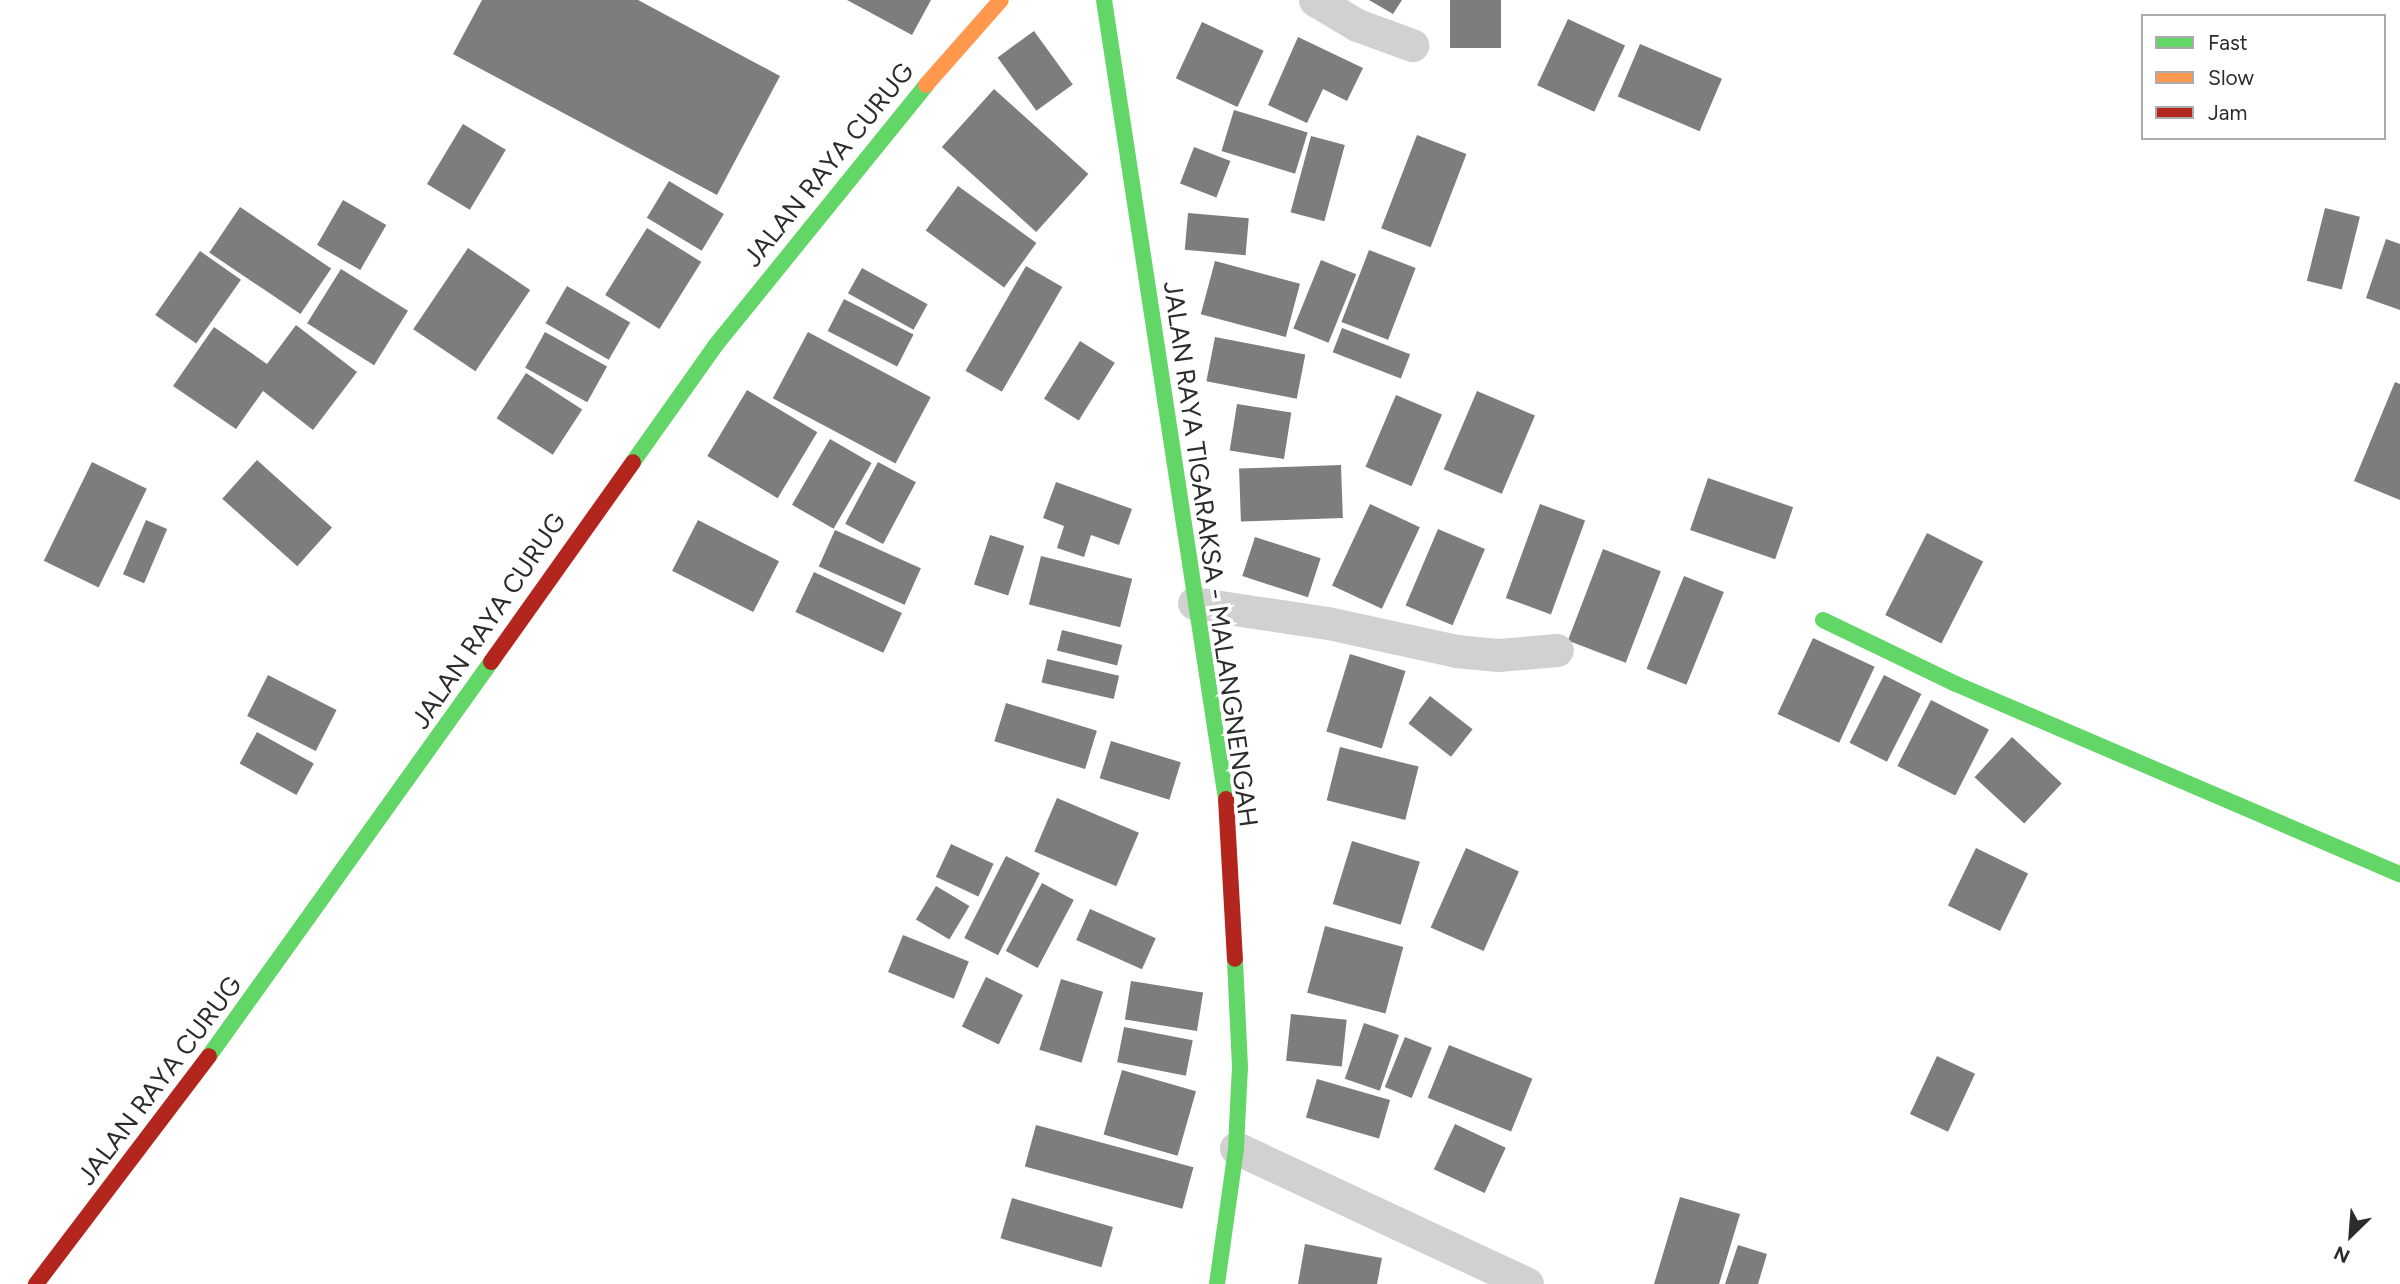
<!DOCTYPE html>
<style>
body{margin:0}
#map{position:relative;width:2400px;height:1284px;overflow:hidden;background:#fff;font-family:Figtree,sans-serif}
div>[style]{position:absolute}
.building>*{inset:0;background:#7d7d7d;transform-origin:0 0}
.street>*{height:33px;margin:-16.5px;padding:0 16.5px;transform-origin:16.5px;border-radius:16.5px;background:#d1d1d1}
.fast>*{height:16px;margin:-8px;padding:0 8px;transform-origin:8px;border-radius:8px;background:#63d668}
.slow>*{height:16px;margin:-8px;padding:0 8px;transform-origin:8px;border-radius:8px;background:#ff974d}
.jam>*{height:16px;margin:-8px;padding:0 8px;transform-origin:8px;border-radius:8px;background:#b3261e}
span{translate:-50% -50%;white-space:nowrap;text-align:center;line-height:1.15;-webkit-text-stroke:7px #fff;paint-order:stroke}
.street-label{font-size:26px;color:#2c2c2c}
.legend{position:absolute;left:2141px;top:14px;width:245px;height:126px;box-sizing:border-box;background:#fff;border:2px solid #ababab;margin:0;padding:9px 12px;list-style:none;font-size:21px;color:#2c2c2c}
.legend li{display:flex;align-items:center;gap:14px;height:35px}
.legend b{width:35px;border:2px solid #ababab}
.north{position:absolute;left:2316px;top:1200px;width:70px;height:70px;-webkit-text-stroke:5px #fff;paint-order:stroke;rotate:205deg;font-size:19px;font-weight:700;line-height:28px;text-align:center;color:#2c2c2c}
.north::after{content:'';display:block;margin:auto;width:24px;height:32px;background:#2c2c2c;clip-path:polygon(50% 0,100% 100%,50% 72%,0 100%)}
</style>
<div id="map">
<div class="building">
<div style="clip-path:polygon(482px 0,638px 0,780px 76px,717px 195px,453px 54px)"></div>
<div style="clip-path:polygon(847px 0,931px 0,912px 35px)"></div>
<div style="clip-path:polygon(1369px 0,1402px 0,1393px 14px)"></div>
<div style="left:1450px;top:0;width:51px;height:48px"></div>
<div style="left:1568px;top:19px;width:63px;height:73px;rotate:25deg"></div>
<div style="left:1202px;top:22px;width:68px;height:62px;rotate:25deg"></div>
<div style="left:1034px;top:31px;width:66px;height:45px;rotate:54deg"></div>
<div style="clip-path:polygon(1298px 37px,1363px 68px,1347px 101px,1323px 89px,1307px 123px,1268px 105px)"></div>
<div style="left:1640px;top:44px;width:89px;height:57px;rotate:23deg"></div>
<div style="left:994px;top:89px;width:127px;height:78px;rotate:42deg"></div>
<div style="left:1234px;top:110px;width:77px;height:43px;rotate:17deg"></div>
<div style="left:463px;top:124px;width:50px;height:70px;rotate:31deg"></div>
<div style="left:1417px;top:135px;width:53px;height:100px;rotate:21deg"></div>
<div style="left:1311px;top:136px;width:35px;height:79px;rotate:15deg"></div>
<div style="left:1194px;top:147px;width:39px;height:39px;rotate:21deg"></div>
<div style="left:669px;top:181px;width:64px;height:43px;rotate:31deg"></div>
<div style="left:958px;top:186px;width:97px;height:55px;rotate:36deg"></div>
<div style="left:343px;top:200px;width:50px;height:52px;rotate:30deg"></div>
<div style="left:240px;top:207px;width:110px;height:55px;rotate:34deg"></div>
<div style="left:2325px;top:208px;width:36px;height:75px;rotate:14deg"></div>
<div style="left:1188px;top:213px;width:61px;height:37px;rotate:5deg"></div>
<div style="left:647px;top:228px;width:64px;height:79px;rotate:32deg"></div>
<div style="clip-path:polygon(2386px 239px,2400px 244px,2400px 310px,2366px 298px)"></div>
<div style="left:468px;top:248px;width:75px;height:98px;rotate:34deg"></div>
<div style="left:1369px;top:250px;width:50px;height:77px;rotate:21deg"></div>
<div style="left:200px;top:251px;width:50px;height:78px;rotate:35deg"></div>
<div style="left:1321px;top:260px;width:38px;height:74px;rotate:22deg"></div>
<div style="left:1215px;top:261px;width:88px;height:55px;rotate:15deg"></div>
<div style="left:1026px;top:266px;width:42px;height:121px;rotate:30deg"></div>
<div style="left:862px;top:268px;width:75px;height:29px;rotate:29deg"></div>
<div style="left:341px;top:269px;width:79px;height:64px;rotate:32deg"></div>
<div style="left:567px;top:286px;width:73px;height:43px;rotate:30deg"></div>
<div style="left:844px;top:299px;width:78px;height:36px;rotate:27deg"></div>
<div style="clip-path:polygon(296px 325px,357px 372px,313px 430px,263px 391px,236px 429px,173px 386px,214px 327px,267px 364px)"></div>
<div style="left:1342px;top:328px;width:73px;height:26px;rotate:21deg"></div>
<div style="left:545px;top:332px;width:71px;height:41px;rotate:29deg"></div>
<div style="left:808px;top:332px;width:139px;height:75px;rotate:28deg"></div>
<div style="left:1215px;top:337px;width:92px;height:45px;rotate:11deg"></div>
<div style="left:1080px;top:341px;width:41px;height:68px;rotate:32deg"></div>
<div style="left:526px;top:373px;width:67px;height:54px;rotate:33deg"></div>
<div style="clip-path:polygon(2395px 382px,2400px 384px,2400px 500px,2354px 481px)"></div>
<div style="left:747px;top:390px;width:82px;height:77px;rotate:31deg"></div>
<div style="left:1477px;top:391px;width:63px;height:85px;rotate:23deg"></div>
<div style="left:1396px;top:395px;width:50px;height:78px;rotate:23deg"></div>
<div style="left:1237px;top:404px;width:55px;height:47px;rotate:9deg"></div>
<div style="left:830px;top:439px;width:48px;height:76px;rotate:30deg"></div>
<div style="left:257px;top:460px;width:101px;height:52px;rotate:42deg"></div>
<div style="left:92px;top:462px;width:61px;height:110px;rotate:26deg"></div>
<div style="left:878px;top:462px;width:43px;height:70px;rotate:28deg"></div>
<div style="left:1341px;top:465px;width:53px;height:102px;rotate:88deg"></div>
<div style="left:1708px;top:478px;width:90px;height:55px;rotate:19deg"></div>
<div style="clip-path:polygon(1056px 482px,1132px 509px,1119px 545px,1091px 535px,1084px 557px,1057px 548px,1064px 526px,1043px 518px)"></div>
<div style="left:1370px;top:504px;width:55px;height:90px;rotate:25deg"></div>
<div style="left:1540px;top:504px;width:48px;height:100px;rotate:20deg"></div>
<div style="left:146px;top:520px;width:23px;height:59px;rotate:23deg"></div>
<div style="left:698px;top:520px;width:91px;height:57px;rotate:27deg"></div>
<div style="left:1438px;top:529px;width:51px;height:83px;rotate:23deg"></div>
<div style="left:835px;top:530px;width:94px;height:40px;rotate:24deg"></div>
<div style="left:1927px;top:533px;width:63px;height:92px;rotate:27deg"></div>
<div style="left:990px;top:535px;width:36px;height:52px;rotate:18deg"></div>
<div style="left:1255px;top:537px;width:69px;height:41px;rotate:18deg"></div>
<div style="left:1603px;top:549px;width:62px;height:98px;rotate:21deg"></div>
<div style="left:1041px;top:556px;width:94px;height:50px;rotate:14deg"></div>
<div style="left:814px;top:572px;width:97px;height:44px;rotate:25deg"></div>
<div style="left:1684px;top:576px;width:43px;height:100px;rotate:22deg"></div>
<div style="left:1062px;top:630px;width:62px;height:21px;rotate:14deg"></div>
<div style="left:1813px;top:638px;width:68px;height:84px;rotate:25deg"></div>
<div style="left:1350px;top:654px;width:58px;height:81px;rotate:17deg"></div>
<div style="left:1047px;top:659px;width:74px;height:24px;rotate:13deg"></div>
<div style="left:268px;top:675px;width:77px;height:46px;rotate:27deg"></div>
<div style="left:1884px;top:675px;width:42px;height:76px;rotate:27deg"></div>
<div style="left:1430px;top:696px;width:54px;height:35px;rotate:38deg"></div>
<div style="left:1931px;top:700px;width:65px;height:74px;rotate:27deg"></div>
<div style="left:1006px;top:703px;width:95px;height:40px;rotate:17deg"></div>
<div style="left:257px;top:732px;width:65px;height:36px;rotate:29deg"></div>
<div style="left:2012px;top:737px;width:68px;height:55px;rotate:43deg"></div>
<div style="left:1111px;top:741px;width:73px;height:39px;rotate:17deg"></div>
<div style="left:1340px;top:747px;width:81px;height:55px;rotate:14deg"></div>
<div style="left:1057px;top:798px;width:89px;height:58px;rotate:23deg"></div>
<div style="left:1352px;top:841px;width:71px;height:66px;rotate:17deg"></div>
<div style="left:951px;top:844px;width:47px;height:36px;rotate:25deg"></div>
<div style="left:1466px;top:848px;width:58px;height:87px;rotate:24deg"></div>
<div style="left:1976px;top:848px;width:58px;height:64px;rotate:26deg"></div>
<div style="left:1006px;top:856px;width:38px;height:92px;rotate:27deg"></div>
<div style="left:1042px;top:883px;width:36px;height:77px;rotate:28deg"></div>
<div style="left:936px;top:886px;width:39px;height:39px;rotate:31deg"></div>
<div style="left:1090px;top:909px;width:72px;height:34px;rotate:24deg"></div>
<div style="left:1325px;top:926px;width:81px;height:69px;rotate:15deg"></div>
<div style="left:903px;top:935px;width:71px;height:40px;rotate:22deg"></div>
<div style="left:986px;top:977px;width:41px;height:55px;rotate:26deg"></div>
<div style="left:1061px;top:979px;width:44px;height:74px;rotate:17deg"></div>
<div style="left:1131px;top:981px;width:73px;height:39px;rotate:9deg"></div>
<div style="left:1291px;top:1014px;width:56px;height:47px;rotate:6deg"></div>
<div style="left:1364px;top:1023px;width:37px;height:59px;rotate:19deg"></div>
<div style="left:1124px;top:1027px;width:70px;height:36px;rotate:11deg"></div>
<div style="left:1405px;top:1037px;width:29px;height:54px;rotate:22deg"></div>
<div style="left:1449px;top:1045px;width:90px;height:57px;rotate:22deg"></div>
<div style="left:1937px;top:1056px;width:42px;height:64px;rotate:25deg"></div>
<div style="left:1122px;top:1070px;width:77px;height:67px;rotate:16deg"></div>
<div style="left:1317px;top:1079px;width:76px;height:40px;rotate:16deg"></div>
<div style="left:1455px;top:1124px;width:56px;height:50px;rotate:25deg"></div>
<div style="left:1036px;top:1125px;width:163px;height:43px;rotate:15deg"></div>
<div style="clip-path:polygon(1680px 1197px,1740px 1214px,1719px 1284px,1654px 1284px)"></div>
<div style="left:1012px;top:1198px;width:105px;height:42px;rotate:16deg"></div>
<div style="clip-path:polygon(1305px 1244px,1382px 1258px,1377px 1284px,1298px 1284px)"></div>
<div style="clip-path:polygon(1738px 1245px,1767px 1254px,1758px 1284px,1725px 1284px)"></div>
</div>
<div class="street">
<div style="left:1315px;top:0;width:49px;rotate:30.8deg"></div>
<div style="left:1357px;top:25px;width:59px;rotate:20deg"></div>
<div style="left:1194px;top:603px;width:135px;rotate:8.5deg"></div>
<div style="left:1328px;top:623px;width:131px;rotate:12.3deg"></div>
<div style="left:1456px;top:651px;width:42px;rotate:5.4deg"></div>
<div style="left:1498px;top:655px;width:59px;rotate:-4.8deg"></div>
<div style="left:1236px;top:1148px;width:321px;rotate:25deg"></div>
</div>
<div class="fast">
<div style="left:1104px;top:0;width:808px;rotate:81.32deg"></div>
<div style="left:633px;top:462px;width:142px;rotate:-54.7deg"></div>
<div style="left:715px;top:346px;width:336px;rotate:-51deg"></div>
<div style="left:1823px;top:620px;width:148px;rotate:25.7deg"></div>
<div style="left:1956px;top:684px;width:483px;rotate:23.2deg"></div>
<div style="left:209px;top:1056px;width:485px;rotate:-54.4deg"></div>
<div style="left:1217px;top:1284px;width:137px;rotate:-82deg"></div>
<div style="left:1236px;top:1148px;width:81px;rotate:-87.2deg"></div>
<div style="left:1240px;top:1067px;width:108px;rotate:-92.7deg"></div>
</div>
<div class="slow">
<div style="left:926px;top:85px;width:113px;rotate:-48.6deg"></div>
</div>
<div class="jam">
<div style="left:491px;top:662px;width:245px;rotate:-54.6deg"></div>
<div style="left:1226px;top:799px;width:160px;rotate:86.8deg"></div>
<div style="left:36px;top:1284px;width:286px;rotate:-52.8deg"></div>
</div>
<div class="street-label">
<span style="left:829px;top:165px;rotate:-51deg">JALAN RAYA CURUG</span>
<span style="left:1210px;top:554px;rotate:82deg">JALAN RAYA TIGARAKSA - MALANGNENGAH</span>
<span style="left:489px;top:621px;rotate:-56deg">JALAN RAYA CURUG</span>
<span style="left:160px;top:1081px;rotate:-53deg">JALAN RAYA CURUG</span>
</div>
<ul class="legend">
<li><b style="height:9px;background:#63d668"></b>Fast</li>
<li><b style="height:9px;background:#ff974d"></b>Slow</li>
<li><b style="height:9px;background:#b3261e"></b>Jam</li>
</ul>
<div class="north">N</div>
</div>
